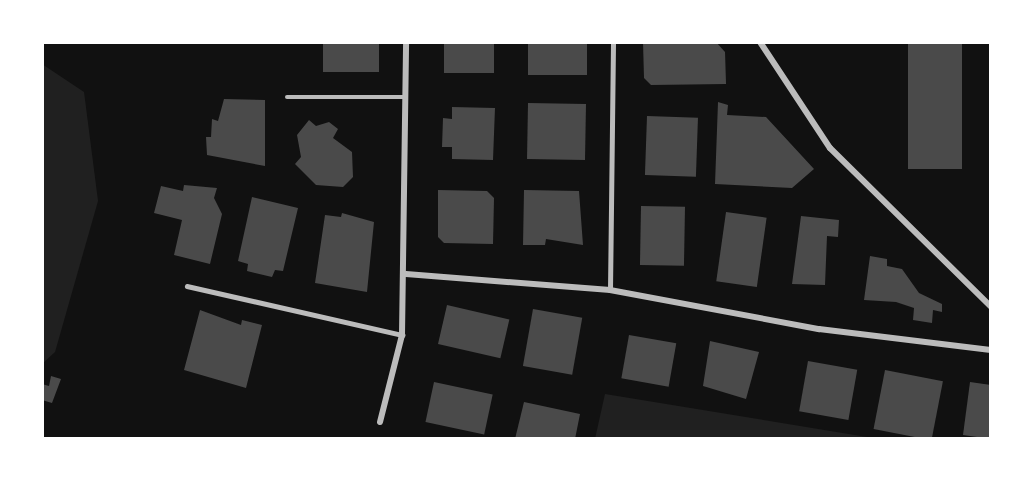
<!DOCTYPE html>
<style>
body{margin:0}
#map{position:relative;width:1033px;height:481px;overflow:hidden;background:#111;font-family:Signika,sans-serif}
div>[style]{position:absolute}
.green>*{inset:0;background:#202020}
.building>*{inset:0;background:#4a4a4a;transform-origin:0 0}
.service>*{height:4.5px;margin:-2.25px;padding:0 2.25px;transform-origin:2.25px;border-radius:2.25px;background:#bcbcbc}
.minor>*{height:6px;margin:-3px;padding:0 3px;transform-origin:3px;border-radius:3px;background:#bcbcbc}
span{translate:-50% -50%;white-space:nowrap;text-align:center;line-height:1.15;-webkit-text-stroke:5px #fff;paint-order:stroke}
.frame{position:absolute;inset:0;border:44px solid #fff;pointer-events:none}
</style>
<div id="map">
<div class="green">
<div style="clip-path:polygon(42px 64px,84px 92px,98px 201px,55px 352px,42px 364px)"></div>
<div style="clip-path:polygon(605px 394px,879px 439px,595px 439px)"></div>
</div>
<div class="building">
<div style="left:323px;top:42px;width:56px;height:30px"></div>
<div style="left:444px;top:42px;width:50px;height:31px"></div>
<div style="left:528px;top:42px;width:59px;height:33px"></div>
<div style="clip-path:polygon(643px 42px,716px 42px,725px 52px,726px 84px,651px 85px,644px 78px)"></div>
<div style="left:908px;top:42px;width:54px;height:127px"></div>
<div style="clip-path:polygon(224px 99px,265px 100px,265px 166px,207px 155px,206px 137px,211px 137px,212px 119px,218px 121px)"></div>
<div style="clip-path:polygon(718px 102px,728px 105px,727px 115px,766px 117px,814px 169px,792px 188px,715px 184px)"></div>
<div style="left:528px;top:103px;width:58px;height:56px;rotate:1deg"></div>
<div style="clip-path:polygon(452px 107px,495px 108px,493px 160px,452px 159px,452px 147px,442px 147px,443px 118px,452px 119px)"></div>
<div style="left:647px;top:116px;width:51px;height:59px;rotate:2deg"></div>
<div style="clip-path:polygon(309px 120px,316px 126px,329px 122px,338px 129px,333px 138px,352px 152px,353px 177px,343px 187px,316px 185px,295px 164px,301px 157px,297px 135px)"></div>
<div style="clip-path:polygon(184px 185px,217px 188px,214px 198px,222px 214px,210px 264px,174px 255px,182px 220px,154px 213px,161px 186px,183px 191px)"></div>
<div style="clip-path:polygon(438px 190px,487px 191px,494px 198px,493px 244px,444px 243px,438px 237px)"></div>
<div style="clip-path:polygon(524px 190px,579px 191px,583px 245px,546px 239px,545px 245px,523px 245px)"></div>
<div style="clip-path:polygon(252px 197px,298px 208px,283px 271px,275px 270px,272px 277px,247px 271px,248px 264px,238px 261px)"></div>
<div style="left:641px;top:206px;width:44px;height:59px;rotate:1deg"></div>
<div style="left:726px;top:212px;width:41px;height:70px;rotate:8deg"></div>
<div style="clip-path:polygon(342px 213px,374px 222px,367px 292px,315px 283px,325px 215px,341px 217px)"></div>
<div style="clip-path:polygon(801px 216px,839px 220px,838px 237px,827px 236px,825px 285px,792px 284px)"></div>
<div style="clip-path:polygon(870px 256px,887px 259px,887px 266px,902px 269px,919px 293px,942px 304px,942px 312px,933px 310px,932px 323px,913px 320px,914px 308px,896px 302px,864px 300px)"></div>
<div style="left:447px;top:305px;width:64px;height:40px;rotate:13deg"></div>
<div style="left:533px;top:309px;width:50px;height:58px;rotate:10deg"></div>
<div style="clip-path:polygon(200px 310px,241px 325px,242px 320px,262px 325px,246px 388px,184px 370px)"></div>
<div style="left:629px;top:335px;width:48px;height:44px;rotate:10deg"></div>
<div style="clip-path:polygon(710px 341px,759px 352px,746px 399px,703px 386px)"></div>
<div style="left:808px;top:361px;width:50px;height:51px;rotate:10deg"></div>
<div style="left:885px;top:370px;width:59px;height:60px;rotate:11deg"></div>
<div style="clip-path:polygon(51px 376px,61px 379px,52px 403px,42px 400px,42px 384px,49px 386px)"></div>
<div style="left:434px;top:382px;width:60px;height:41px;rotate:12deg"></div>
<div style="clip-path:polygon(970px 382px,991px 385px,991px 439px,963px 435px)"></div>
<div style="clip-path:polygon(524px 402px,580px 414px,575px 439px,515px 439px)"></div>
</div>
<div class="service">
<div style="left:287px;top:97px;width:119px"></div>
<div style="left:187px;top:286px;width:221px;rotate:12.8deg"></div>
<div style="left:610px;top:290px;width:248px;rotate:-89.3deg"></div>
</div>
<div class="minor">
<div style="left:760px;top:42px;width:127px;rotate:56.6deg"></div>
<div style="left:830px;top:148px;width:226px;rotate:44.6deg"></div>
<div style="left:406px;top:274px;width:205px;rotate:4.5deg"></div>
<div style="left:610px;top:290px;width:213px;rotate:10.6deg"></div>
<div style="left:819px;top:329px;width:173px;rotate:7deg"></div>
<div style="left:380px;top:422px;width:90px;rotate:-75.8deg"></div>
<div style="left:402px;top:335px;width:293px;rotate:-89.2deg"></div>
</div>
<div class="frame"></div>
</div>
